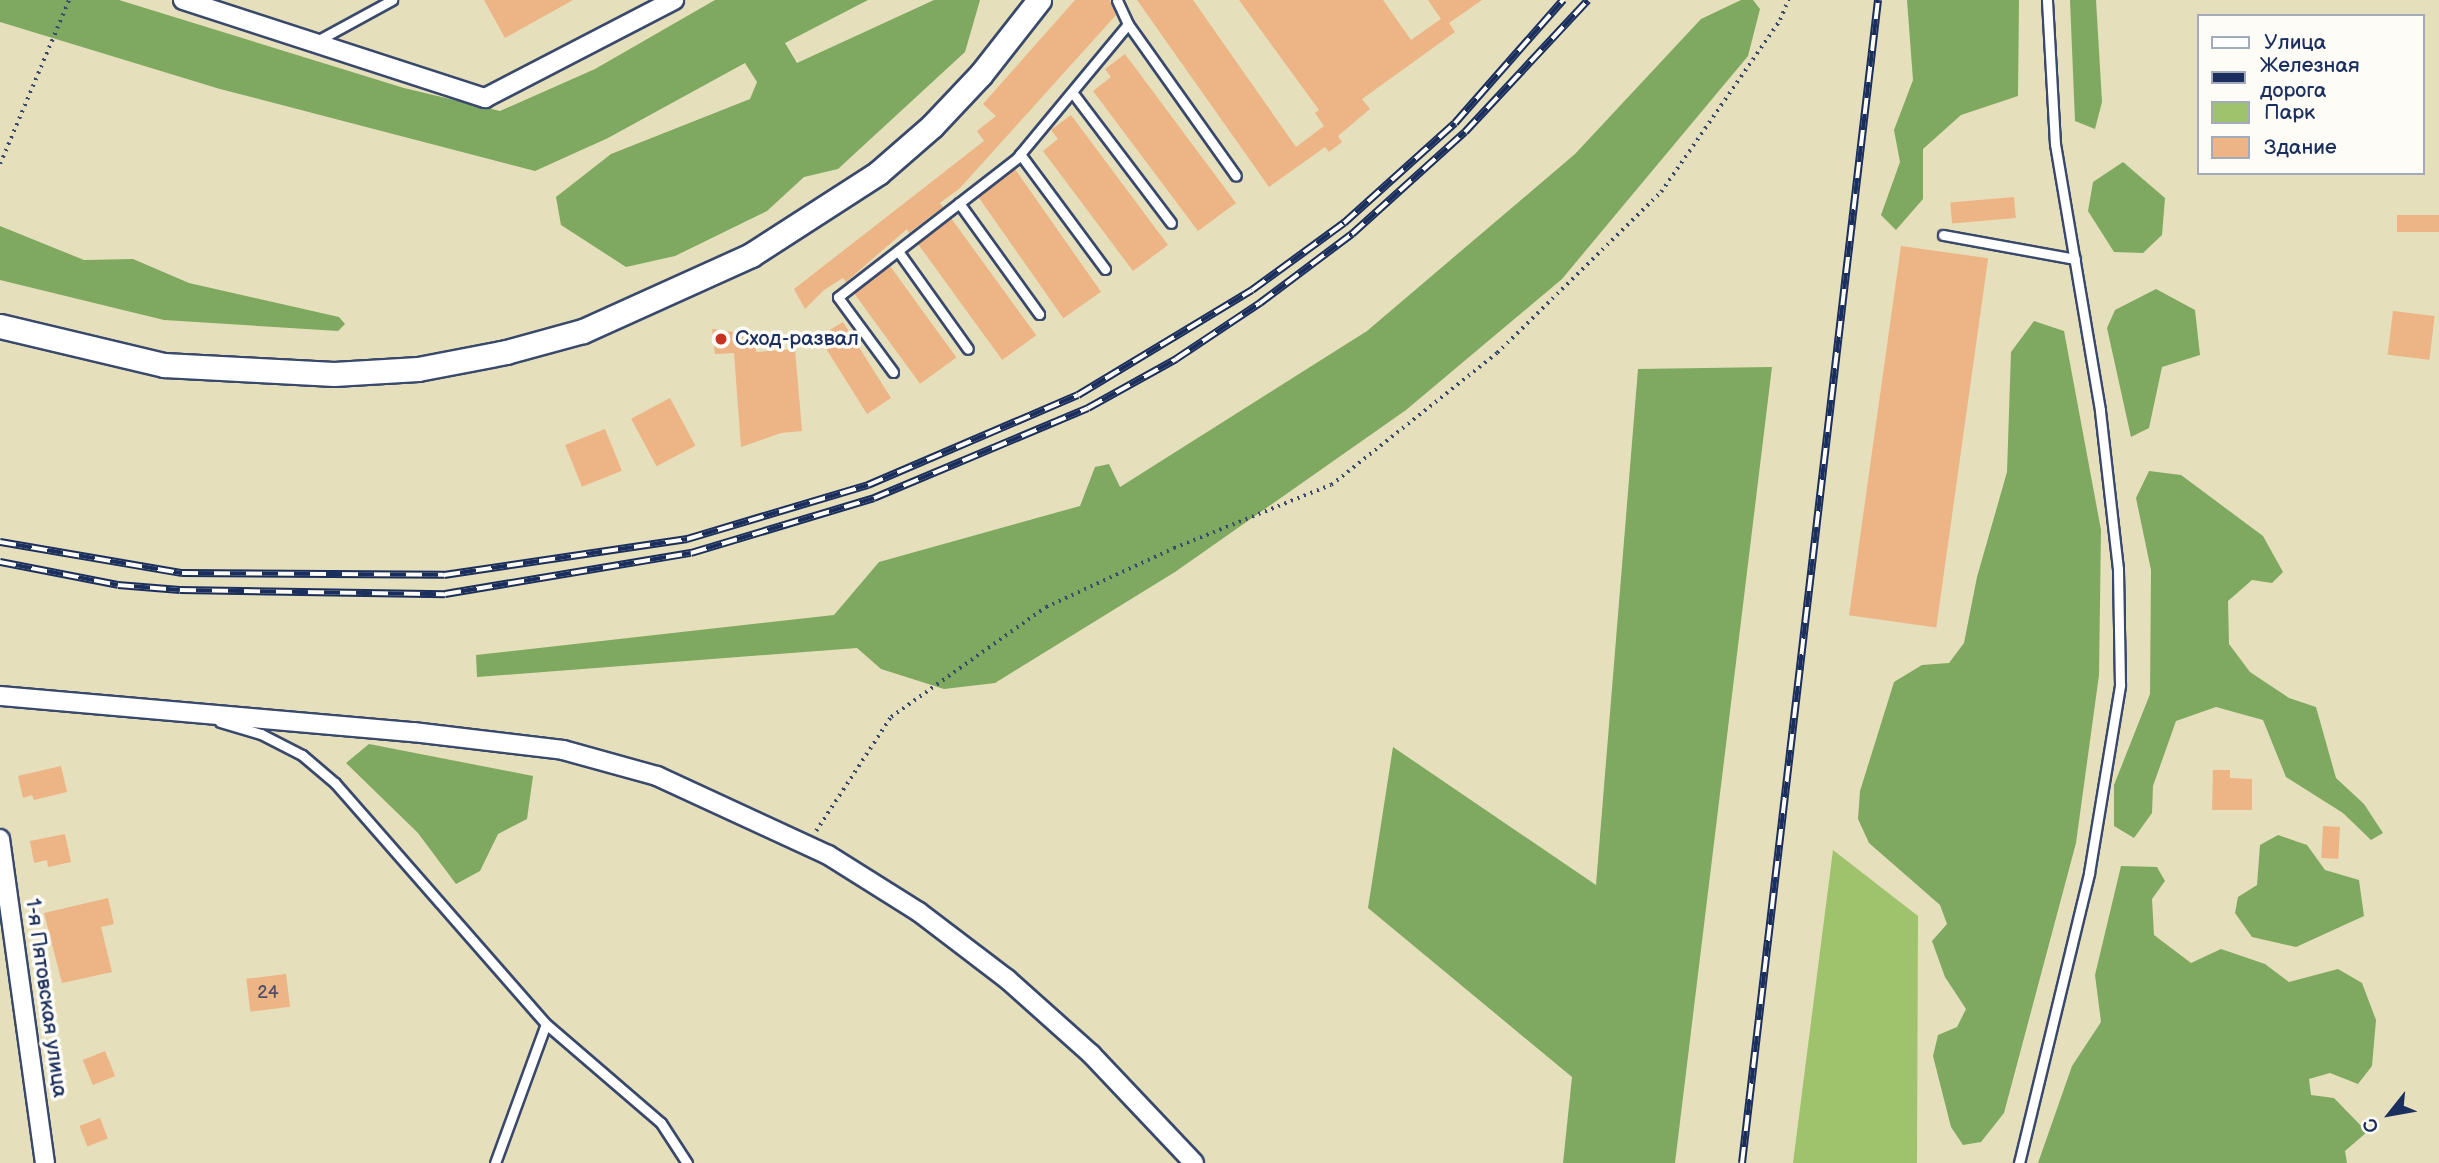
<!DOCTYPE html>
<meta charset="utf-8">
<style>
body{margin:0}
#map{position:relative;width:2439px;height:1163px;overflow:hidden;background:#e6dfbb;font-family:"Balsamiq Sans",sans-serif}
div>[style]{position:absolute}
.green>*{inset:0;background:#9fc36d}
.forest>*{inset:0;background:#7fa960}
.building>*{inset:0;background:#edb486;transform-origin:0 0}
.path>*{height:3.5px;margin-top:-1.75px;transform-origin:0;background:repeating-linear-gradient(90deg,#39496c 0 2px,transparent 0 7px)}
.roads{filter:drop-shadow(2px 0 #39496c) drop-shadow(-2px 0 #39496c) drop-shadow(0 2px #39496c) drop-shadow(0 -2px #39496c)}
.service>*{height:9px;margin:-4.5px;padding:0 4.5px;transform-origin:4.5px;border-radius:4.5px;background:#fff}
.minor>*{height:18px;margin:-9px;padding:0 9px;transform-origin:9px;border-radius:9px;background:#fff}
.tertiary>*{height:23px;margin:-11.5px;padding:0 11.5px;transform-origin:11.5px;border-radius:11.5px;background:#fff}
.rail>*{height:8px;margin-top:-4px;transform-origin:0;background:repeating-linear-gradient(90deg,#fdfcf7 0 16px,#1b2f5e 0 32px);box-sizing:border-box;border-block:2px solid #1b2f5e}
.dots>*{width:19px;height:19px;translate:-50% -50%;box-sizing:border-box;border:4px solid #fdfcf7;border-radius:50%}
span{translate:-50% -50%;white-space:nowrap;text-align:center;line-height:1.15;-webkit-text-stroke:7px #fdfcf7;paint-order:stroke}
.number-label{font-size:18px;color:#505068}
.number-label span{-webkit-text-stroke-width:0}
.poi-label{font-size:21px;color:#1b2f5e}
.left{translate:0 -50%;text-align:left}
.street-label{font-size:21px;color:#1b2f5e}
.legend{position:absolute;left:2197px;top:14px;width:228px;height:161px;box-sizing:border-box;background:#fdfcf7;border:2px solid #a3aaba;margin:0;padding:9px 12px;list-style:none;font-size:21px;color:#1b2f5e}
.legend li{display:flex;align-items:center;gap:14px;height:35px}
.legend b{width:35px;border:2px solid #a3aaba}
.north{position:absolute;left:2355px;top:1079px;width:70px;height:70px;-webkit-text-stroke:5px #fdfcf7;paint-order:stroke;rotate:239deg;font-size:19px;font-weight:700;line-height:28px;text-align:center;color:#1b2f5e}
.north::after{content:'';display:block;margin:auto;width:24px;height:32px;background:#1b2f5e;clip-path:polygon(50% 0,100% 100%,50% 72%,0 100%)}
</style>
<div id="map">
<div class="green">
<div style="clip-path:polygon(1833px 850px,1918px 916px,1917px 1163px,1793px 1163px)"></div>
</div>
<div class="forest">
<div style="clip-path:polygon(0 0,119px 0,404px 88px,500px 111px,595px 69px,715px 0,868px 0,785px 43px,797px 63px,934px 0,980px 0,965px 52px,838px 169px,804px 177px,767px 211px,675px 256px,626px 267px,561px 225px,556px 197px,611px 154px,750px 99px,757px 82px,745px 63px,608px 138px,535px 171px,220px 89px,0 22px)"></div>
<div style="clip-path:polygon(1741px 0,1753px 0,1760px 9px,1748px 56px,1562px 279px,1406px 410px,1175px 572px,995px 683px,944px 689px,881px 669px,857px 648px,477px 677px,476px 655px,834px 615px,879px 562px,1080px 506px,1095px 467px,1109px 464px,1120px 487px,1367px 331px,1575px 154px,1701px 19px)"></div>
<div style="clip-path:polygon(1907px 0,2019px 0,2018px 96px,1961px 115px,1923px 149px,1923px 199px,1896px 230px,1881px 215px,1900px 162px,1894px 130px,1913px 80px)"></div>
<div style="clip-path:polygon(2070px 0,2096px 0,2102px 102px,2095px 129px,2075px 121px)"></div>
<div style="clip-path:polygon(2123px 162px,2165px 198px,2162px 235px,2143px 253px,2114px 252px,2088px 211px,2093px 182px)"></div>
<div style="clip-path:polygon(0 226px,84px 260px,133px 259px,189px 283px,339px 317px,345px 324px,338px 331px,164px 320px,0 280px)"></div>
<div style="clip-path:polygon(2156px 289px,2195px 310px,2200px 355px,2162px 367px,2149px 428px,2131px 437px,2107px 328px,2115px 310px)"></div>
<div style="clip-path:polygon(2034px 321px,2064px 331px,2101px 530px,2099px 675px,2076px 843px,2004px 1113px,1981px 1142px,1963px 1145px,1951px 1127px,1933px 1056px,1938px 1035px,1957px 1027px,1966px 1009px,1945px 977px,1932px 941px,1947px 924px,1940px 905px,1869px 843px,1858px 819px,1860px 791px,1894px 682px,1922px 665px,1949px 663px,1964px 643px,1977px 577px,2007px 472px,2011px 352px)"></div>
<div style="clip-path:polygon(1772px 367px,1675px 1163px,1563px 1163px,1572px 1077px,1368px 908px,1393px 747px,1596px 885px,1638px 369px)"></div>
<div style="clip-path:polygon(2149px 471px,2181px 475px,2263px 536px,2283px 572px,2272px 583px,2252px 580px,2228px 601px,2229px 644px,2250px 672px,2289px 698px,2316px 707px,2336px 778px,2364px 804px,2383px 833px,2371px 840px,2343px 813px,2286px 777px,2263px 720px,2216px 707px,2176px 721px,2153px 786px,2152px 813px,2134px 838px,2114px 826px,2114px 785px,2150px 694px,2151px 570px,2136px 498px)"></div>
<div style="clip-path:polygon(369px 744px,533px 776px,527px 819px,498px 834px,480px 871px,456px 884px,418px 833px,346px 763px)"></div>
<div style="clip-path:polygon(2278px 835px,2307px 845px,2325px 870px,2359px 880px,2364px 916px,2296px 947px,2252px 937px,2235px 913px,2238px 897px,2257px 885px,2260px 845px)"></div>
<div style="clip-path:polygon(2121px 866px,2157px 867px,2165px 881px,2152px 899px,2154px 935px,2191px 963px,2221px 949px,2265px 964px,2289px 982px,2338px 969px,2362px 983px,2376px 1020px,2372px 1066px,2358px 1084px,2330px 1073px,2309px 1079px,2311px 1095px,2334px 1098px,2367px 1132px,2345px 1151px,2347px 1163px,2038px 1163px,2072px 1066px,2101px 1022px,2095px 975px)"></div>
</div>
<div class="building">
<div style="clip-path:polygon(484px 0,573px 0,505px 38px)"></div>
<div style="clip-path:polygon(1075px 0,1110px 0,1116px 15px,960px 188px,940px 203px,943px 207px,909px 233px,907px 229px,846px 282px,843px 278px,824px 290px,805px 309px,794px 289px,984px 141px,977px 131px,996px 116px,983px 104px)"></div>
<div style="clip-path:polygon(1137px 0,1193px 0,1296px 147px,1324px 126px,1315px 113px,1319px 110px,1239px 0,1383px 0,1411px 40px,1441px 19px,1428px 0,1482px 0,1449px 23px,1455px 32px,1362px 99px,1370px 109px,1338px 136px,1342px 142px,1329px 152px,1325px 147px,1269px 187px)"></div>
<div style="clip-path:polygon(1125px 54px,1236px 203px,1198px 231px,1093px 91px,1111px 77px,1105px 69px)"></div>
<div style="clip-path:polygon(1071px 115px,1168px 245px,1133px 271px,1043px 151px,1058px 139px,1051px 130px)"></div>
<div style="left:1015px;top:169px;width:150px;height:46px;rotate:55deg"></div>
<div style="left:2014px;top:197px;width:21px;height:64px;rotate:85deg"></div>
<div style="left:2439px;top:215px;width:17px;height:42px;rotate:90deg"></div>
<div style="left:951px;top:218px;width:145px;height:42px;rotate:54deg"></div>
<div style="left:1901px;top:246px;width:88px;height:373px;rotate:8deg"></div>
<div style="left:890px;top:266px;width:113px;height:45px;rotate:54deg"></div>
<div style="left:2393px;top:311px;width:42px;height:44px;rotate:7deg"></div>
<div style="clip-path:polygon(843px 322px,891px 398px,867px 414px,825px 347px,840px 346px,823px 334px)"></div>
<div style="clip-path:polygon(712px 329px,733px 332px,734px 338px,755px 336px,756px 352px,795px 349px,802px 431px,781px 433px,741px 447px,734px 353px,715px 354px)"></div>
<div style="left:670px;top:398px;width:54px;height:44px;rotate:62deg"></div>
<div style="left:605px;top:429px;width:45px;height:43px;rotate:68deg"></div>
<div style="clip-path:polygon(61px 766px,67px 792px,34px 800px,32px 795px,23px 798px,18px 776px)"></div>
<div style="clip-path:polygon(2213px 770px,2230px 770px,2230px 778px,2252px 779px,2252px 810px,2212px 810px)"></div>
<div style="left:2323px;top:826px;width:17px;height:32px;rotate:3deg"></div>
<div style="clip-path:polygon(65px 834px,71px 862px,48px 867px,47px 860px,34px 863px,30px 841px)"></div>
<div style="clip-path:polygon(108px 898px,114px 924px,101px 927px,112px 972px,62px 983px,44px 913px)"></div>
<div style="left:286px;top:974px;width:33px;height:40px;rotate:83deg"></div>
<div style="left:105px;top:1051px;width:27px;height:24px;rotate:68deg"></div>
<div style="left:100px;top:1118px;width:22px;height:22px;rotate:69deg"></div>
</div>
<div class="path">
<div style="left:0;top:164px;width:178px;rotate:-67.2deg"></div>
<div style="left:816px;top:831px;width:136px;rotate:-56.7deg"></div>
<div style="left:891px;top:717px;width:190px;rotate:-35.4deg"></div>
<div style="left:1046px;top:607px;width:141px;rotate:-24.7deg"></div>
<div style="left:1174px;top:548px;width:169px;rotate:-21.9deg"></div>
<div style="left:1331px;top:485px;width:212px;rotate:-38.5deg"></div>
<div style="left:1497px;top:353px;width:230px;rotate:-44.5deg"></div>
<div style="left:1661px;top:192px;width:209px;rotate:-55.3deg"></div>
<div style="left:1780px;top:20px;width:22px;rotate:-68deg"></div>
</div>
<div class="roads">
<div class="service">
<div style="left:1128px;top:24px;width:186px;rotate:54.6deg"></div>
<div style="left:315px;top:42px;width:88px;rotate:-28.6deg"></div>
<div style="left:1072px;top:92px;width:164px;rotate:52.9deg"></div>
<div style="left:1020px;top:154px;width:143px;rotate:53.5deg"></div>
<div style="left:959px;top:203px;width:137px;rotate:54.2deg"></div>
<div style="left:1943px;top:235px;width:134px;rotate:10.3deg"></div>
<div style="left:898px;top:251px;width:120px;rotate:54.5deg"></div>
<div style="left:893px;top:372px;width:93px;rotate:-126.3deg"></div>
<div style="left:838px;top:297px;width:225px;rotate:-37.8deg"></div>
<div style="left:1016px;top:159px;width:175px;rotate:-50.3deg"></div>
<div style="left:1128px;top:24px;width:26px;rotate:-115deg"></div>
<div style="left:220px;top:722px;width:43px;rotate:16.3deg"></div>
<div style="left:261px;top:734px;width:46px;rotate:27.1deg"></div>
<div style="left:302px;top:755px;width:43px;rotate:40.3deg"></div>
<div style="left:335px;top:783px;width:320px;rotate:48.8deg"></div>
<div style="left:546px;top:1024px;width:152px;rotate:40.7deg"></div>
<div style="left:661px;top:1123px;width:48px;rotate:57deg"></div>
<div style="left:495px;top:1163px;width:148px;rotate:-69.9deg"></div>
<div style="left:2019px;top:1163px;width:298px;rotate:-76.4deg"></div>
<div style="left:2089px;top:873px;width:191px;rotate:-80.6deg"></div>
<div style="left:2120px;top:685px;width:116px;rotate:-91deg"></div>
<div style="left:2118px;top:569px;width:160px;rotate:-96.5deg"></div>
<div style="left:2100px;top:410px;width:270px;rotate:-99.6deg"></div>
<div style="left:2055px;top:144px;width:144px;rotate:-93.2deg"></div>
</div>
<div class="minor">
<div style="left:183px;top:0;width:318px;rotate:18deg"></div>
<div style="left:485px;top:98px;width:213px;rotate:-27.4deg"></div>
<div style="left:0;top:696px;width:415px;rotate:5deg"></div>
<div style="left:413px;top:732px;width:151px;rotate:6.8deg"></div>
<div style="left:563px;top:750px;width:98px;rotate:15.5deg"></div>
<div style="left:657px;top:776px;width:188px;rotate:24.8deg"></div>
<div style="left:828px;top:855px;width:107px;rotate:32.1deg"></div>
<div style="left:919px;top:912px;width:111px;rotate:37.3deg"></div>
<div style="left:1007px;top:979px;width:113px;rotate:41.8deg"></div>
<div style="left:1091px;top:1054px;width:150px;rotate:46.6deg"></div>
<div style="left:0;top:839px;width:327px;rotate:82.1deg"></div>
</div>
<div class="tertiary">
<div style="left:0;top:326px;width:169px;rotate:13.4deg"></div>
<div style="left:164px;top:365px;width:170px;rotate:3deg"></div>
<div style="left:334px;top:374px;width:84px;rotate:-3.4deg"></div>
<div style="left:418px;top:369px;width:90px;rotate:-10.9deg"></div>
<div style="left:506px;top:352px;width:80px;rotate:-15.3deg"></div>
<div style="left:583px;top:331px;width:184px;rotate:-24.3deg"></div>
<div style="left:751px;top:255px;width:151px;rotate:-32.8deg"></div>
<div style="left:878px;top:173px;width:72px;rotate:-41deg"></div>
<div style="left:932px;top:126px;width:71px;rotate:-46.7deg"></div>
<div style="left:981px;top:74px;width:94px;rotate:-51.9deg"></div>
</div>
</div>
<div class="rail">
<div style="left:0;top:542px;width:185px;rotate:9.7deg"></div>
<div style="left:182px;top:573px;width:262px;rotate:0.4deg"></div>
<div style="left:444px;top:575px;width:246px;rotate:-8.4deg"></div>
<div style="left:687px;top:539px;width:189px;rotate:-16.6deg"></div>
<div style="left:868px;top:485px;width:228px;rotate:-23.2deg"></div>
<div style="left:1078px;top:395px;width:203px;rotate:-31.1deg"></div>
<div style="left:1252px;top:290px;width:114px;rotate:-36.1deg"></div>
<div style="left:1344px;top:223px;width:149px;rotate:-42deg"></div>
<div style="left:1455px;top:123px;width:164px;rotate:-48.7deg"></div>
<div style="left:0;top:562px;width:120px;rotate:11deg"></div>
<div style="left:118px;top:585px;width:62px;rotate:4.6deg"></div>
<div style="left:180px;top:590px;width:265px;rotate:0.9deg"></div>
<div style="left:445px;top:594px;width:249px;rotate:-9.5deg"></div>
<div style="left:691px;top:553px;width:191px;rotate:-16.7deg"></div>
<div style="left:874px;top:498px;width:232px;rotate:-22.8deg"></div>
<div style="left:1088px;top:408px;width:101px;rotate:-29.1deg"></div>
<div style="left:1176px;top:359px;width:101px;rotate:-33.7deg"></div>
<div style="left:1260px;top:303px;width:115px;rotate:-36.9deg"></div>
<div style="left:1352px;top:234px;width:152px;rotate:-42.1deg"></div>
<div style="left:1465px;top:132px;width:180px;rotate:-47deg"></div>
<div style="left:1742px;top:1163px;width:1171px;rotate:-83.33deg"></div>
</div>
<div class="dots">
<div style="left:721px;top:339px;background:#c8321e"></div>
</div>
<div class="number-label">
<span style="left:268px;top:993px">24</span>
</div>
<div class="poi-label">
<span class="left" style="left:735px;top:339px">Сход-развал</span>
</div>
<div class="street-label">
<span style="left:46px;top:998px;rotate:82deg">1-я Пятовская улица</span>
</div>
<ul class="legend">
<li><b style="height:9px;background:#fff"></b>Улица</li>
<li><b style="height:9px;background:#1b2f5e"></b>Железная дорога</li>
<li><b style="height:19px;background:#9fc36d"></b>Парк</li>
<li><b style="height:19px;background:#edb486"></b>Здание</li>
</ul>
<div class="north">С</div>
</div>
